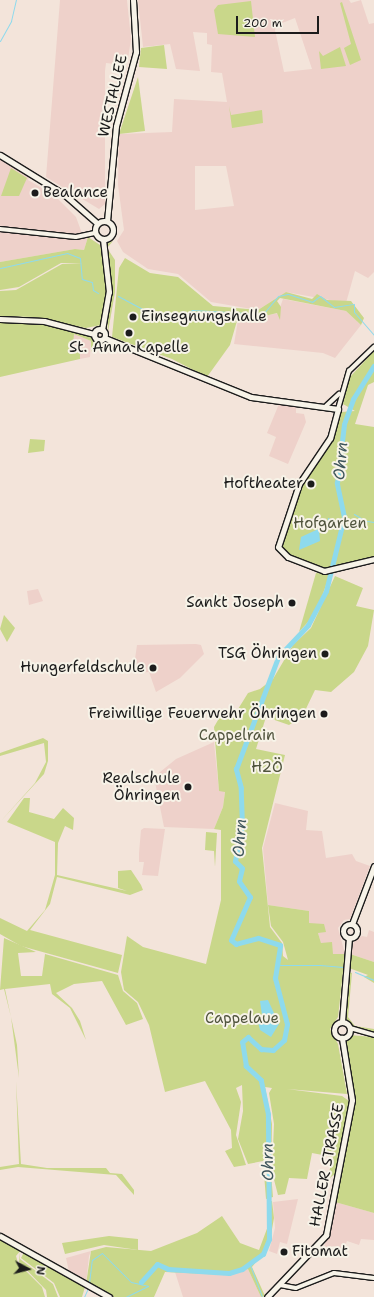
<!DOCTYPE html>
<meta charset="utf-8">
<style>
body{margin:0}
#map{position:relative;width:374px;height:1297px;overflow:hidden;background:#f3e4da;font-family:"Shantell Sans",sans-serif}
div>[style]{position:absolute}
.built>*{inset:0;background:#eed1ca}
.green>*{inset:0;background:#c9d78a}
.water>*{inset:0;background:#8edaed}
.stream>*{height:1px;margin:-0.5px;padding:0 0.5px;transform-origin:0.5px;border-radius:0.5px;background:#8edaed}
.river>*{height:5px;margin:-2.5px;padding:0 2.5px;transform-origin:2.5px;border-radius:2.5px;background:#8edaed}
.roads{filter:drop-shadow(1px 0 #1c1c1c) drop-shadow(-1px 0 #1c1c1c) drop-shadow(0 1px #1c1c1c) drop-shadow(0 -1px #1c1c1c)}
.minor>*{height:4px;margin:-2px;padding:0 2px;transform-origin:2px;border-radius:2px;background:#f7f3e8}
.major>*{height:5px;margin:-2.5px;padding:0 2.5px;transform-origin:2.5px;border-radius:2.5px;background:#f7f3e8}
.major>.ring{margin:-2.5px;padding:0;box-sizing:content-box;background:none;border:5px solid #f7f3e8;border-radius:50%}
.dots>*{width:11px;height:11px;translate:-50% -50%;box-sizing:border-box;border:2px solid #f7f3e8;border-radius:50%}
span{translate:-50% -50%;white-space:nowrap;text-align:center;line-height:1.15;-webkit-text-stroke:4px #f7f3e8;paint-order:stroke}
.street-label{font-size:15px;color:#1c1c1c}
.poi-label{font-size:15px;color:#1c1c1c}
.left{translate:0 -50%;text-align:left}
.right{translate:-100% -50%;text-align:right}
.park-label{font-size:15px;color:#50543d}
.water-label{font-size:16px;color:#3e555b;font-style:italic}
.north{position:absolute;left:8px;top:1249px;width:40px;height:40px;-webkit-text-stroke:3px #f7f3e8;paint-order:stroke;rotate:97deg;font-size:11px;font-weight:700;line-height:16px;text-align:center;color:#1c1c1c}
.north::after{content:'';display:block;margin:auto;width:14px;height:18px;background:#1c1c1c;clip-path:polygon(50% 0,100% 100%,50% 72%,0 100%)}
.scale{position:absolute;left:236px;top:16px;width:83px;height:18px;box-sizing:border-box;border:2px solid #1c1c1c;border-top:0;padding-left:5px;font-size:12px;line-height:14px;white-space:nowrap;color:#1c1c1c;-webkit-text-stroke:3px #f7f3e8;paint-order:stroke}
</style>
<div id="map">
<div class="built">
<div style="clip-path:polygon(60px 0,127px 0,131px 39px,128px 59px,125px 65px,106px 63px,105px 71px,105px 204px,99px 209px,46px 177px)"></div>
<div style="clip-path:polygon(evenodd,138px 0,349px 0,351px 3px,361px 0,369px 24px,374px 23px,374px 272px,368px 278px,355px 271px,346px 303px,286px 292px,258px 310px,211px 302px,178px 274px,148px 269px,123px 252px,117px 241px,124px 230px,118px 185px,119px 134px,172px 132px,174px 99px,227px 102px,222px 73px,211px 72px,212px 45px,207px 44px,207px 33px,193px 32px,200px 71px,176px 69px,170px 44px,143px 47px,138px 0,295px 18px,312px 69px,284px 72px,275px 30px,277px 25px,295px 18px,138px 0,195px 166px,226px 166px,234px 206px,195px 210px,195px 166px)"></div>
<div style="clip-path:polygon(0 159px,29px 176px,28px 180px,54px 195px,76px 217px,84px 239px,88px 237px,84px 250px,75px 249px,0 262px)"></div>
<div style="clip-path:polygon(283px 299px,346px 311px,361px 325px,335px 358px,323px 353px,234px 344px,239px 314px,261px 317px,278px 313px)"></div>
<div style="clip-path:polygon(74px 334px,91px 341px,90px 357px,80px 359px,80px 348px,73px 349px)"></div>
<div style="clip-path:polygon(279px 404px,296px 406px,296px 413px,304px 414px,306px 422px,288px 464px,269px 456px,276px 437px,267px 433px)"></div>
<div style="clip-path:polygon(38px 589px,43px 601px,29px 605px,27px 591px)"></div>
<div style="clip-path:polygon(196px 644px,201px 645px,204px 654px,180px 678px,156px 692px,149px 672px,133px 673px,137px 645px)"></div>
<div style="clip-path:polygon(214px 742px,219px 791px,225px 791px,223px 807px,214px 829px,164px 827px,154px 777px,176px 759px)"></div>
<div style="clip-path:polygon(275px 803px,308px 811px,306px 830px,322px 831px,326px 858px,352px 854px,356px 861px,370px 866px,350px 919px,344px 920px,338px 928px,345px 954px,332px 954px,321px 943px,318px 933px,309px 923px,309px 911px,268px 905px,263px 848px)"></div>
<div style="clip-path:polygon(144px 828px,165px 829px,158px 876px,142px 875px,144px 862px,139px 862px,139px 853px,141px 830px)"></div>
<div style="clip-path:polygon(369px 930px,374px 932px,374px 962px,350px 954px,354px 941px,362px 936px,367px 937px)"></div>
<div style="clip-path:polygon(298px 1199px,287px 1244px,280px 1242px,277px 1254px,269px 1251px,275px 1228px,273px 1202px)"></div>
<div style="clip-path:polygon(335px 1202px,374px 1213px,374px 1240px,361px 1239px,359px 1245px,347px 1241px,341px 1256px,324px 1248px)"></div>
<div style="clip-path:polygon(91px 1251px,89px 1256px,86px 1284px,70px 1276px,66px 1258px)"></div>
<div style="clip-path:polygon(248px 1269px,261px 1297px,183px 1297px,175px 1272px,227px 1275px)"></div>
</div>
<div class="green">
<div style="clip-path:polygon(251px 1px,255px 37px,218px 34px,214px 10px,218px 5px)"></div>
<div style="clip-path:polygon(342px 2px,361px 60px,350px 65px,344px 48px,351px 44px,340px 3px)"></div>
<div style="clip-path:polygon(164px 45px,167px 69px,139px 67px,141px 48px)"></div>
<div style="clip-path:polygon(340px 47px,346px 66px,321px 69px,319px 51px,323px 56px)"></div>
<div style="clip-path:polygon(138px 77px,145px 131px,119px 134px)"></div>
<div style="clip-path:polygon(229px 106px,231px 115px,262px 110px,263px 123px,232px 128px)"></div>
<div style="clip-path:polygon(11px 168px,27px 178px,19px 196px,1px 196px)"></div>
<div style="clip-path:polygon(88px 237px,100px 245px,105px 265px,107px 289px,101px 325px,86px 328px,34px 317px,0 316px,0 291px,16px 290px,62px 264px,83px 263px,61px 263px,19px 287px,0 290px,0 262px,75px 249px,84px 250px)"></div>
<div style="clip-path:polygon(113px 241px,107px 248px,115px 260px,115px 292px,108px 332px,104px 245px)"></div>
<div style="clip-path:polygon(125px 258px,150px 273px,178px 277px,213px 306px,258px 310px,286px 292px,312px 299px,317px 294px,327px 300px,351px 301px,364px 318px,361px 325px,346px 311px,280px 298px,277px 301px,281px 307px,280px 320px,277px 313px,261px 317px,239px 314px,230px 345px,207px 377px,172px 359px,112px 337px,119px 268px)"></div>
<div style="clip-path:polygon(0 320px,51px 324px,90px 335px,94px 342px,91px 352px,91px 341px,74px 334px,73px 348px,80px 348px,80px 359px,0 377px)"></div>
<div style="clip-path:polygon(374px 351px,374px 382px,368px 385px,355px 424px,374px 427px,374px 559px,327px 573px,314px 570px,288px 557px,278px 544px,296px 490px,332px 440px,341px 412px,355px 411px,343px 404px,349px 378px)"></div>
<div style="clip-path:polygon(30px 439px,45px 440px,44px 451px,28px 453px)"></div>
<div style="clip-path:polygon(316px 573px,330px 574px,316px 613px,299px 632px)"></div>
<div style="clip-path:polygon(335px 576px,363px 588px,356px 606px,374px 610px,368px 646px,354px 672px,331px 692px,315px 690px,302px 717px,289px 725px,266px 717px,256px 749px,285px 755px,262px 848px,270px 927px,282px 943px,283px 956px,288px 960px,283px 942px,271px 926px,268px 905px,309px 911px,309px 923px,324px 924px,326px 932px,318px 933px,321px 943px,332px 942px,333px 954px,345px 954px,338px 1017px,330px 1029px,338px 1044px,347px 1094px,287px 1089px,342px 1096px,349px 1101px,348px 1112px,335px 1174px,327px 1180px,333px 1157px,312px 1153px,307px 1179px,289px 1178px,285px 1194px,278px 1195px,272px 1172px,274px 1124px,269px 1093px,272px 1088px,265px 1087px,272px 1124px,271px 1173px,273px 1197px,266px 1199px,263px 1161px,248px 1164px,238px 1139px,243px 1111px,242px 1085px,236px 1088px,241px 1102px,236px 1135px,246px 1165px,234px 1167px,225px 1151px,232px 1148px,231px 1130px,205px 1081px,165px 1092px,149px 1025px,138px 1002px,124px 990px,121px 972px,127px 936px,143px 947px,206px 964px,221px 900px,221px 830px,214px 829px,223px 807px,225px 792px,219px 791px,214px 727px,225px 708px,235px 714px,248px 693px,260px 689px,273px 679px,293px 645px,311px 628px)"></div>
<div style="clip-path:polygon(4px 615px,15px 628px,7px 642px,0 629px)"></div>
<div style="clip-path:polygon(43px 738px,48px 741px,48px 761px,44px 774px,0 822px,35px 783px,46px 762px,44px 743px,0 756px,0 753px)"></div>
<div style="clip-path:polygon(24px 798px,30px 798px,29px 812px,54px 819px,63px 808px,74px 818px,73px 830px,65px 826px,58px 843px,57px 875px,127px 891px,118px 888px,118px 871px,131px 870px,141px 885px,143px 890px,130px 895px,57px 877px,50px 904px,30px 930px,122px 955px,118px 973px,21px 946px,0 934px,0 918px,27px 931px,45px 910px,55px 875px,55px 842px,7px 822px)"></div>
<div style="clip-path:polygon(206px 832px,217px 833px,215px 867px,214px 851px,205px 850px)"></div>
<div style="clip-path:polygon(4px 938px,36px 952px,18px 953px,21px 976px,42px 976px,45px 954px,118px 975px,123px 991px,137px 1003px,143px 1019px,126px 1025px,102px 981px,74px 984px,56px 993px,72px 1008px,80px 1021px,86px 1040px,70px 1008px,52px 994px,50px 984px,5px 989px,17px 1045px,19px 1078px,11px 1017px,4px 989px,0 990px)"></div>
<div style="clip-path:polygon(350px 954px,374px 962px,374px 983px,364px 977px,368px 975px,349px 968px)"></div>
<div style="clip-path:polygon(349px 972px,352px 973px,348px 1017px,355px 1026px,374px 1029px,374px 1033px,351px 1027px,346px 1021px)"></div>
<div style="clip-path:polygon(349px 1035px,374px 1037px,374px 1213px,335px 1202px,354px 1101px,344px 1043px)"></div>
<div style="clip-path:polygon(16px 1081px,21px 1164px,47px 1168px,106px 1168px,110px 1173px,122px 1174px,134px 1190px,134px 1195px,116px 1175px,18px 1167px,0 1170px,0 1167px,19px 1164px)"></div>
<div style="clip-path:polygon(272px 1201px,274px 1218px,269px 1246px,252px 1267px,265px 1296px,261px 1297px,248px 1269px,227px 1275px,165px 1272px,154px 1297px,114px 1297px,86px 1284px,91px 1251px,106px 1247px,151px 1251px,197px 1233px,222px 1216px,240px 1243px,259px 1250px,268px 1226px,267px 1202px)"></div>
<div style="clip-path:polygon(109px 1236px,138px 1239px,138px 1250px,104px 1245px,65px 1254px,62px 1243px)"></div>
<div style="clip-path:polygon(0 1238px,21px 1250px,16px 1256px,18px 1263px,42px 1287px,45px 1297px,0 1297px)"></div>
<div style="clip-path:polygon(20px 1252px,20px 1259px,53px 1284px,58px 1297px,47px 1297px,46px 1290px,19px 1262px)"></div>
<div style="clip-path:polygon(24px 1252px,85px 1287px,82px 1297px,60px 1297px,54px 1283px,21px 1258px)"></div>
</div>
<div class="water">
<div style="clip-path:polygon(328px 518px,334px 520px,319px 530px,320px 541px,299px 550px,301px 537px,327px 525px)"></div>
<div style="clip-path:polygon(268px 1000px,279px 1024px,271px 1037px,260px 1030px,258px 1022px,262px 1015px,260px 1001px)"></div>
</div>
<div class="stream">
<div style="left:0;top:41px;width:23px;rotate:-61deg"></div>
<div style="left:11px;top:21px;width:22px;rotate:-77deg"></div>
<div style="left:0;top:268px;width:69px;rotate:-12.6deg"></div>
<div style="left:67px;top:253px;width:14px;rotate:21deg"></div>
<div style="left:80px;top:258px;width:21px;rotate:85deg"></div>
<div style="left:82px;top:279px;width:10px;rotate:17deg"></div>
<div style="left:92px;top:282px;width:8px;rotate:83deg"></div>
<div style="left:93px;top:290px;width:6px;rotate:31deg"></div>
<div style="left:118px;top:296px;width:34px;rotate:28deg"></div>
<div style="left:149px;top:313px;width:23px;rotate:20deg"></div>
<div style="left:171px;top:321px;width:12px;rotate:-5deg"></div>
<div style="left:185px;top:317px;width:10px;rotate:-45deg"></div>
<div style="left:192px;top:310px;width:71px;rotate:3.2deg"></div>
<div style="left:263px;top:314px;width:23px;rotate:-50deg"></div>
<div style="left:278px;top:296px;width:10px;rotate:-11deg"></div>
<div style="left:288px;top:294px;width:25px;rotate:18deg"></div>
<div style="left:312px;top:302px;width:10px;rotate:-37deg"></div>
<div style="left:320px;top:296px;width:18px;rotate:38deg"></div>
<div style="left:334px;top:307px;width:20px;rotate:-9deg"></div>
<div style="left:354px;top:304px;width:8px;rotate:90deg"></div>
<div style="left:354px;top:312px;width:30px;rotate:49deg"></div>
<div style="left:354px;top:514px;width:12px;rotate:31deg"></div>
<div style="left:367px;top:521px;width:7px;rotate:8deg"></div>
<div style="left:278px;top:965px;width:42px"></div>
<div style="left:320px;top:965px;width:23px;rotate:5deg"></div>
<div style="left:355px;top:972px;width:21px;rotate:23deg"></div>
<div style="left:250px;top:1265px;width:33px;rotate:69deg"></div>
<div style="left:89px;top:1283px;width:23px;rotate:-83deg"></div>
<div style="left:92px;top:1260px;width:12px;rotate:-35deg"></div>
<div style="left:102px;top:1253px;width:41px;rotate:45deg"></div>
<div style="left:131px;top:1282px;width:17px;rotate:13deg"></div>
<div style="left:148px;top:1286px;width:25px;rotate:154deg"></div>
<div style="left:84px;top:1297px;width:10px;rotate:-66deg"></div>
</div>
<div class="river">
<div style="left:141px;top:1282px;width:24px;rotate:-48deg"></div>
<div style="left:157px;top:1264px;width:12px;rotate:24deg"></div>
<div style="left:168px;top:1269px;width:61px;rotate:3.8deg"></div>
<div style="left:229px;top:1273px;width:14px;rotate:-17deg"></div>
<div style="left:242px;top:1269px;width:26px;rotate:-36deg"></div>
<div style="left:263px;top:1254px;width:16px;rotate:-68deg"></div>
<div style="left:269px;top:1239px;width:125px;rotate:-90.5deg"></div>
<div style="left:268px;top:1114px;width:35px;rotate:-102deg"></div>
<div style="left:261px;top:1080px;width:21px;rotate:-137deg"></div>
<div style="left:246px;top:1066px;width:24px;rotate:-99deg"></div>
<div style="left:242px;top:1042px;width:8px;rotate:-40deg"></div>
<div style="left:248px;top:1037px;width:18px;rotate:43deg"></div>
<div style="left:261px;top:1049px;width:12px;rotate:5deg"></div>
<div style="left:273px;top:1050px;width:15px;rotate:-42deg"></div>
<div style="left:284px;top:1040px;width:16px;rotate:-79deg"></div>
<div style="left:287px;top:1024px;width:48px;rotate:-104.6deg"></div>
<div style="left:275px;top:978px;width:33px;rotate:-81deg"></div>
<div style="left:280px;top:945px;width:23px;rotate:-162deg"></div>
<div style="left:258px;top:938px;width:23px;rotate:165deg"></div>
<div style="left:236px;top:944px;width:6px;rotate:-141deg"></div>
<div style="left:231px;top:940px;width:47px;rotate:-66.2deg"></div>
<div style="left:250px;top:897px;width:19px;rotate:-125deg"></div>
<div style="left:239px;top:881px;width:13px;rotate:-77deg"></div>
<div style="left:242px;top:868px;width:10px;rotate:-135deg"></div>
<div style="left:235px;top:861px;width:36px;rotate:-79deg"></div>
<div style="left:242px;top:826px;width:38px;rotate:-92deg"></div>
<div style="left:241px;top:788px;width:20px;rotate:-105deg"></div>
<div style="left:236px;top:769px;width:120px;rotate:-69.4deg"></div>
<div style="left:278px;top:657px;width:44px;rotate:-46.8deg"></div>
<div style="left:308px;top:625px;width:38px;rotate:-62deg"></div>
<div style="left:326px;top:591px;width:76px;rotate:-76.3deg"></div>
<div style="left:344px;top:517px;width:35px;rotate:-102deg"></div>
<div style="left:337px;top:483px;width:59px;rotate:-83.2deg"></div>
<div style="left:344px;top:424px;width:27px;rotate:-70deg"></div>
<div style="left:353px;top:399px;width:39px;rotate:-58deg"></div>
</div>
<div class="roads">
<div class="minor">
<div style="left:0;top:229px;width:76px;rotate:6deg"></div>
<div style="left:76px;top:237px;width:19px;rotate:-12deg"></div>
<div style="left:326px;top:406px;width:18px;rotate:-43deg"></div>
<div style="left:338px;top:409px;width:40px;rotate:-74deg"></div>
<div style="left:349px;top:371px;width:35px;rotate:-44deg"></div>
<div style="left:350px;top:1028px;width:25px;rotate:16deg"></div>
<div style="left:280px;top:1285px;width:16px;rotate:11deg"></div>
<div style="left:296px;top:1288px;width:41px;rotate:-21.5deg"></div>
<div style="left:334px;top:1273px;width:40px;rotate:7.1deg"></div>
</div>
<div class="major">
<div style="left:0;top:155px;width:76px;rotate:31.6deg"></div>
<div style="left:65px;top:195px;width:43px;rotate:41.2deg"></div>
<div class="ring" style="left:95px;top:221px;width:13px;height:13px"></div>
<div style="left:107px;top:221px;width:95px;rotate:-84.6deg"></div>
<div style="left:116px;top:126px;width:77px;rotate:-74.9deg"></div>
<div style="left:136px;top:52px;width:52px;rotate:-93.3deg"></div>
<div style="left:0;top:319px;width:44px;rotate:2.6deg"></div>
<div style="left:44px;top:321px;width:52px;rotate:14.6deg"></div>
<div class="ring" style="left:94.5px;top:329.5px;width:6px;height:6px"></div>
<div style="left:102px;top:330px;width:39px;rotate:-80deg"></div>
<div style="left:109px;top:292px;width:53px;rotate:-96.5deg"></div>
<div style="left:105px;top:338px;width:157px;rotate:22deg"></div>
<div style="left:251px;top:397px;width:88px;rotate:7.9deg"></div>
<div style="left:338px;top:409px;width:30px;rotate:105deg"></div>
<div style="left:330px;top:438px;width:55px;rotate:124deg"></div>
<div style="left:299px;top:484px;width:66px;rotate:108.4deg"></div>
<div style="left:278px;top:547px;width:14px;rotate:45deg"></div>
<div style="left:288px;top:557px;width:39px;rotate:21deg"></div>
<div style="left:324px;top:571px;width:51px;rotate:-13.5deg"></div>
<div class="ring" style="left:343px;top:924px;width:9px;height:9px"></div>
<div style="left:352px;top:924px;width:62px;rotate:-69.2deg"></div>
<div style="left:342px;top:1021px;width:83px;rotate:-85.2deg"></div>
<div class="ring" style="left:334px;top:1022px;width:11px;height:11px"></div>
<div style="left:0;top:1236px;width:125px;rotate:29.2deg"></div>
<div style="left:267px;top:1297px;width:86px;rotate:-46.4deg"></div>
<div style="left:326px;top:1235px;width:137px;rotate:-79.1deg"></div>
<div style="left:352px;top:1100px;width:63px;rotate:-99.2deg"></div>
</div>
</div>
<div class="dots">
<div style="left:35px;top:193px;background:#1c1c1c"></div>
<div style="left:133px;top:317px;background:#1c1c1c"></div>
<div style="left:129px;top:333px;background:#1c1c1c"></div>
<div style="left:311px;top:484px;background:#1c1c1c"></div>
<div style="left:292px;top:603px;background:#1c1c1c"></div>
<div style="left:325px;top:654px;background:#1c1c1c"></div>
<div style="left:153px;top:668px;background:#1c1c1c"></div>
<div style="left:324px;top:714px;background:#1c1c1c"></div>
<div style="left:188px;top:787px;background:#1c1c1c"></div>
<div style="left:284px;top:1252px;background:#1c1c1c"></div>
</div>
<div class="street-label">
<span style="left:113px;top:96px;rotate:-77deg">WESTALLEE</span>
<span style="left:327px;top:1165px;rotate:-79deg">HALLER STRASSE</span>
</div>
<div class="poi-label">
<span class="left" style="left:43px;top:193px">Bealance</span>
<span class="left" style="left:141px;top:317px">Einsegnungshalle</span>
<span style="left:129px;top:348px">St. Anna Kapelle</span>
<span class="right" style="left:303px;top:484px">Hoftheater</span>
<span class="right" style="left:284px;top:603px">Sankt Joseph</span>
<span class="right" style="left:317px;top:654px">TSG Öhringen</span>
<span class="right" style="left:145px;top:668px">Hungerfeldschule</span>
<span class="right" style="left:316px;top:714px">Freiwillige Feuerwehr Öhringen</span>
<span class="right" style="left:180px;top:787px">Realschule<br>Öhringen</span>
<span class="left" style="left:292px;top:1252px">Fitomat</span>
</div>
<div class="park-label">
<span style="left:330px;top:524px">Hofgarten</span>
<span style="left:237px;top:736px">Cappelrain</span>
<span style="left:267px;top:768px">H2Ö</span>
<span style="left:242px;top:1019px">Cappelaue</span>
</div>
<div class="water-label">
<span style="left:341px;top:461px;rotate:-85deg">Ohrn</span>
<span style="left:240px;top:838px;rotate:-86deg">Ohrn</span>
<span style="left:268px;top:1162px;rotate:-91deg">Ohrn</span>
</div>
<div class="north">N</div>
<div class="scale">200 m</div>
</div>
